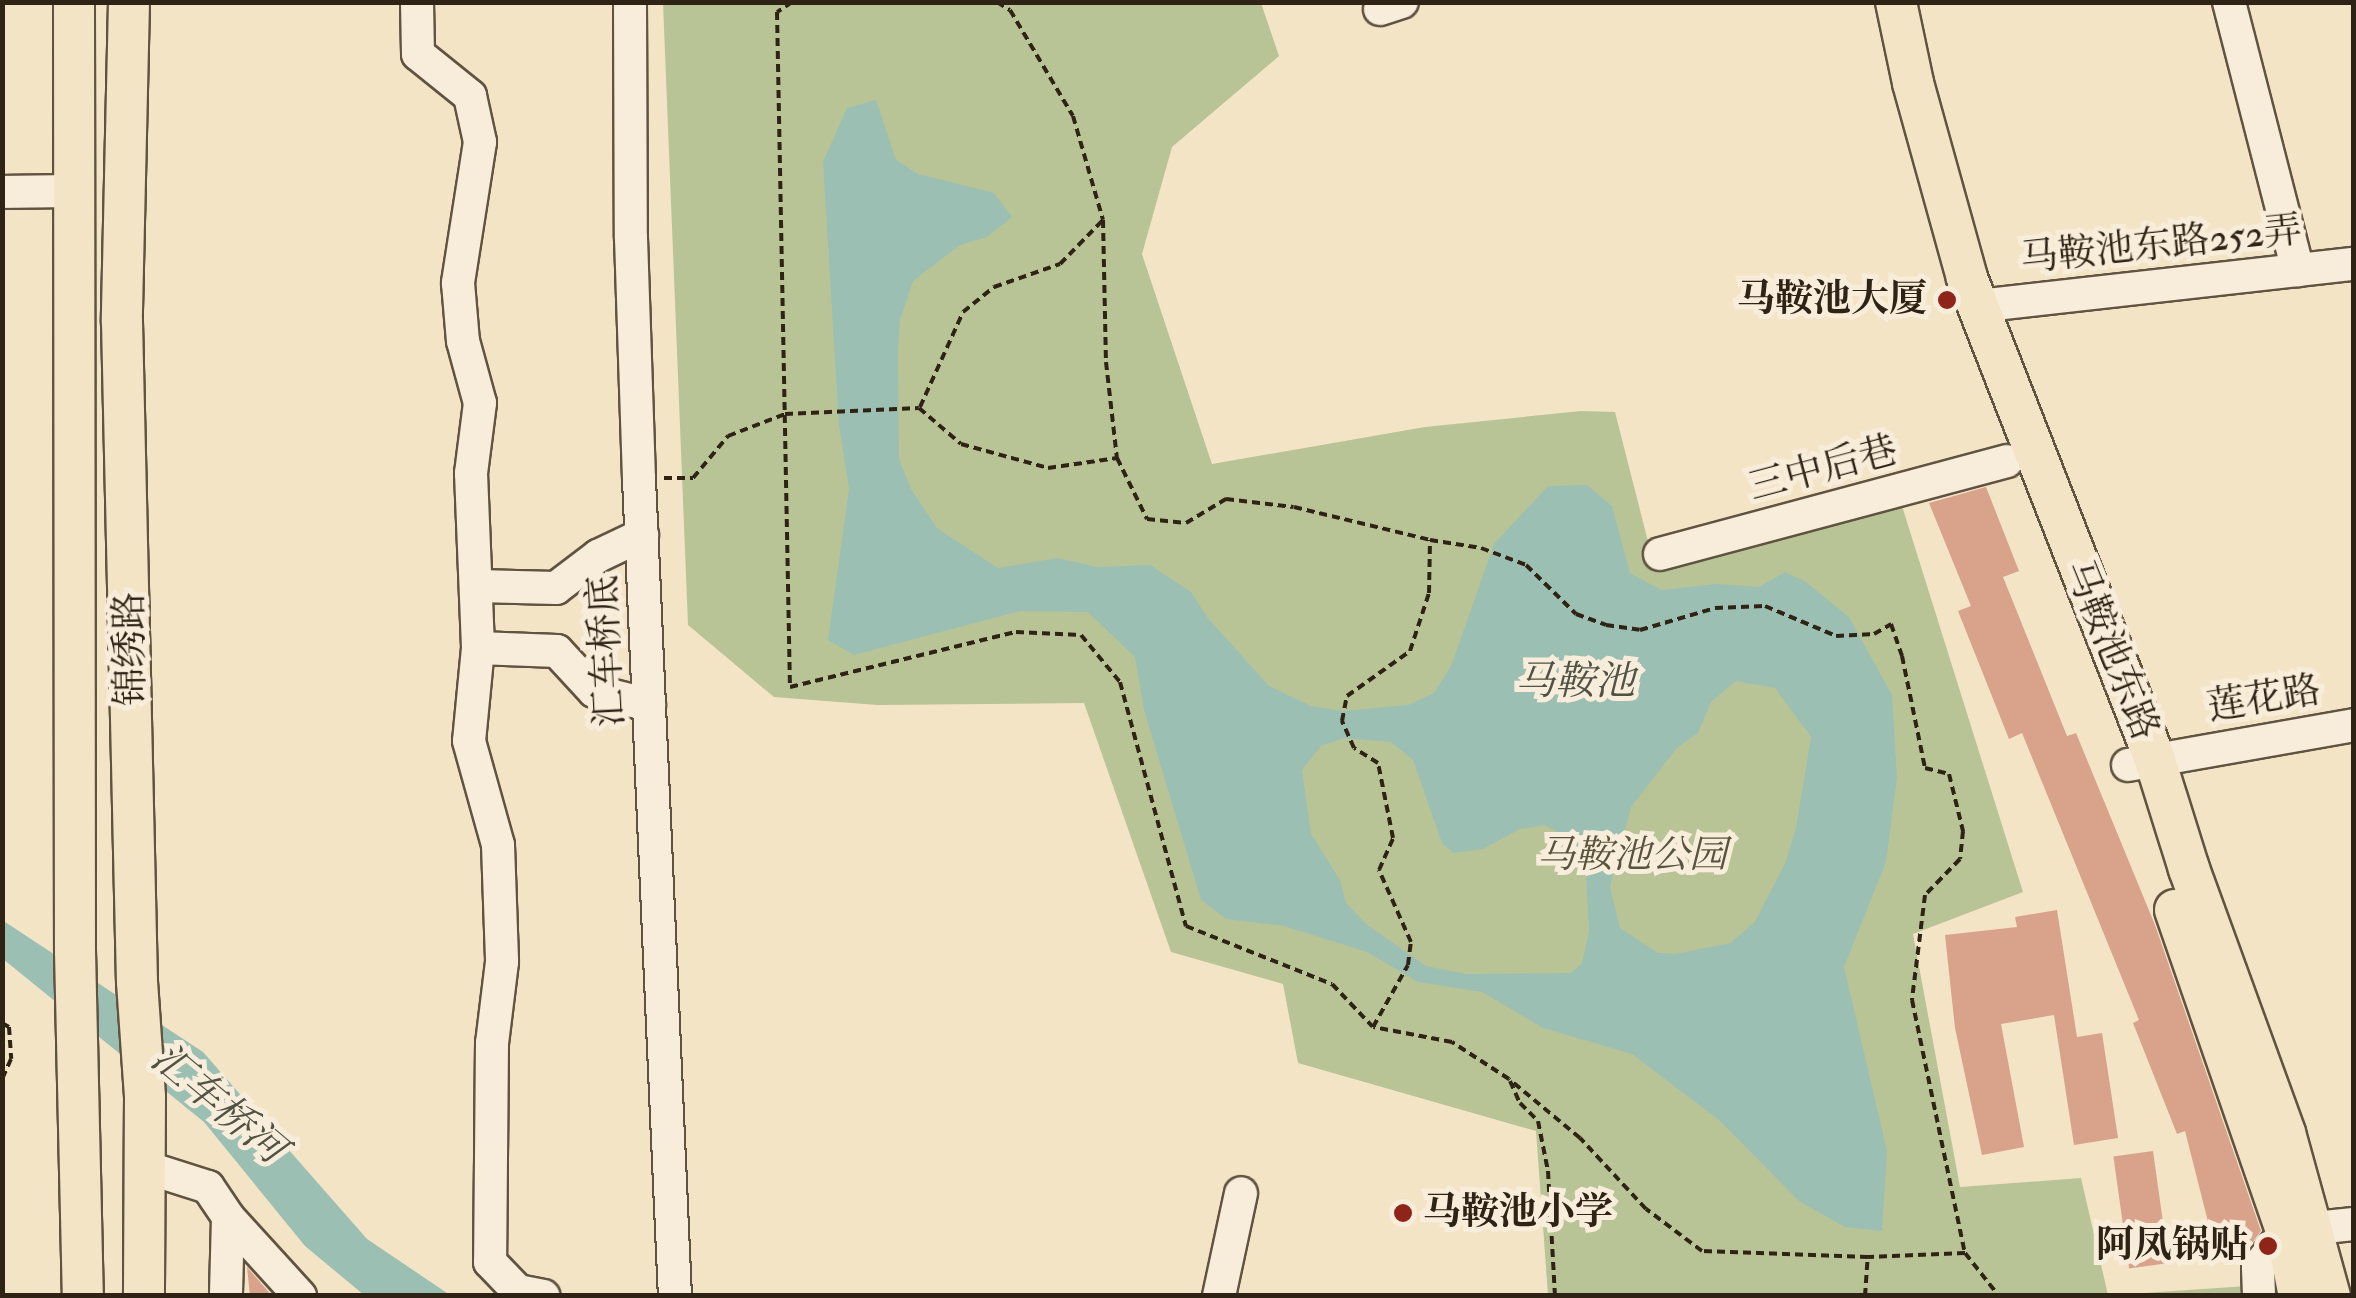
<!DOCTYPE html>
<meta charset="utf-8">
<style>
body{margin:0}
#map{position:relative;width:2356px;height:1298px;overflow:hidden;background:#f3e4c6;font-family:"IM FELL Double Pica","Noto Serif SC",serif}
div>[style]{position:absolute}
.green>*{inset:0;background:#b9c496}
.water>*{inset:0;background:#9bbfb3}
.building>*{inset:0;background:#d8a28b;transform-origin:0 0}
.path>*{height:4px;margin-top:-2px;transform-origin:0;background:repeating-linear-gradient(90deg,#2f2315 0 8px,transparent 0 13px)}
.roads{filter:drop-shadow(2px 0 #605341) drop-shadow(-2px 0 #605341) drop-shadow(0 2px #605341) drop-shadow(0 -2px #605341)}
.minor>*{height:32px;margin:-16px;padding:0 16px;transform-origin:16px;border-radius:16px;background:#f7edda}
.major>*{height:40px;margin:-20px;padding:0 20px;transform-origin:20px;border-radius:20px;background:#f3e4c6}
.dots>*{width:28px;height:28px;translate:-50% -50%;box-sizing:border-box;border:5px solid #f7edda;border-radius:50%}
span{translate:-50% -50%;white-space:nowrap;text-align:center;line-height:1.15;-webkit-text-stroke:10px #f7edda;paint-order:stroke}
.street-label{font-size:38px;color:#2f2315}
.poi-label{font-size:38px;color:#2f2315;font-weight:700}
.right{translate:-100% -50%;text-align:right}
.left{translate:0 -50%;text-align:left}
.park-label{font-size:38px;color:#58533c;font-style:italic}
.water-label{font-size:40px;color:#4f5244;font-style:italic}
.frame{position:absolute;inset:0;border:5px solid #2f2315;pointer-events:none}
</style>
<div id="map">
<div class="green">
<div style="clip-path:polygon(663px 3px,1261px 3px,1279px 56px,1172px 147px,1142px 254px,1212px 464px,1425px 427px,1581px 411px,1615px 412px,1654px 565px,1902px 506px,2023px 892px,1913px 934px,1960px 1187px,2081px 1178px,2108px 1295px,1548px 1295px,1536px 1131px,1298px 1063px,1283px 984px,1171px 952px,1084px 703px,877px 705px,774px 697px,688px 625px)"></div>
<div style="clip-path:polygon(2247px 1286px,2247px 1295px,2114px 1295px)"></div>
</div>
<div class="water">
<div style="clip-path:polygon(evenodd,876px 100px,896px 160px,918px 174px,994px 193px,1012px 217px,987px 237px,960px 245px,913px 281px,900px 320px,898px 352px,899px 459px,911px 489px,937px 528px,998px 568px,1057px 558px,1097px 567px,1150px 565px,1191px 592px,1207px 617px,1269px 686px,1311px 706px,1343px 711px,1408px 705px,1434px 693px,1451px 666px,1494px 544px,1548px 486px,1587px 485px,1612px 506px,1630px 573px,1661px 590px,1716px 584px,1759px 587px,1785px 572px,1806px 582px,1849px 617px,1892px 695px,1897px 778px,1886px 862px,1844px 967px,1887px 1151px,1882px 1231px,1845px 1227px,1800px 1202px,1719px 1120px,1632px 1054px,1543px 1028px,1482px 992px,1418px 982px,1367px 952px,1284px 926px,1226px 919px,1201px 900px,1144px 710px,1135px 657px,1088px 612px,1020px 611px,854px 655px,828px 640px,849px 489px,839px 426px,823px 162px,847px 108px,876px 100px,1736px 681px,1775px 688px,1811px 737px,1796px 828px,1786px 861px,1755px 922px,1730px 943px,1675px 954px,1658px 953px,1620px 928px,1610px 886px,1631px 807px,1677px 748px,1698px 733px,1711px 702px,1736px 681px,876px 100px,1344px 738px,1391px 742px,1413px 760px,1442px 843px,1453px 853px,1483px 849px,1520px 829px,1545px 825px,1566px 837px,1586px 873px,1589px 932px,1582px 963px,1571px 973px,1466px 974px,1426px 966px,1366px 924px,1346px 903px,1340px 880px,1311px 834px,1302px 770px,1321px 746px,1344px 738px)"></div>
<div style="clip-path:polygon(2px 920px,203px 1052px,367px 1239px,450px 1295px,364px 1295px,305px 1246px,204px 1122px,3px 959px)"></div>
</div>
<div class="building">
<div style="clip-path:polygon(1986px 487px,2019px 571px,2003px 577px,2067px 736px,2076px 733px,2155px 925px,2261px 1231px,2251px 1244px,2216px 1253px,2185px 1131px,2177px 1134px,2133px 1023px,2139px 1020px,2022px 733px,2009px 739px,1958px 611px,1971px 606px,1929px 503px)"></div>
<div style="clip-path:polygon(2057px 910px,2077px 1037px,2102px 1033px,2118px 1138px,2074px 1145px,2054px 1015px,2001px 1024px,2024px 1147px,1982px 1155px,1955px 1028px,1945px 935px,2017px 927px,2015px 917px)"></div>
<div style="left:2153px;top:1151px;width:113px;height:40px;rotate:82deg"></div>
<div style="clip-path:polygon(247px 1267px,272px 1296px,250px 1296px)"></div>
</div>
<div class="path">
<div style="left:792px;top:2px;width:18px;rotate:146deg"></div>
<div style="left:777px;top:12px;width:675px;rotate:88.9deg"></div>
<div style="left:790px;top:687px;width:233px;rotate:-13.7deg"></div>
<div style="left:1016px;top:632px;width:65px;rotate:2.6deg"></div>
<div style="left:1081px;top:635px;width:61px;rotate:50.3deg"></div>
<div style="left:1120px;top:682px;width:253px;rotate:74.9deg"></div>
<div style="left:1186px;top:926px;width:157px;rotate:21.7deg"></div>
<div style="left:1332px;top:984px;width:59px;rotate:46.4deg"></div>
<div style="left:997px;top:2px;width:15px;rotate:32deg"></div>
<div style="left:1010px;top:10px;width:123px;rotate:59.3deg"></div>
<div style="left:1073px;top:116px;width:108px;rotate:73.9deg"></div>
<div style="left:1103px;top:220px;width:142px;rotate:88.8deg"></div>
<div style="left:1106px;top:362px;width:97px;rotate:83.5deg"></div>
<div style="left:1117px;top:458px;width:68px;rotate:63.8deg"></div>
<div style="left:1147px;top:519px;width:39px;rotate:6deg"></div>
<div style="left:1186px;top:523px;width:47px;rotate:-31deg"></div>
<div style="left:1226px;top:499px;width:68px;rotate:6.7deg"></div>
<div style="left:1294px;top:507px;width:140px;rotate:13.6deg"></div>
<div style="left:920px;top:407px;width:104px;rotate:-65.6deg"></div>
<div style="left:963px;top:312px;width:40px;rotate:-39deg"></div>
<div style="left:994px;top:287px;width:70px;rotate:-19.2deg"></div>
<div style="left:1060px;top:264px;width:62px;rotate:-45.7deg"></div>
<div style="left:664px;top:478px;width:29px"></div>
<div style="left:693px;top:478px;width:55px;rotate:-50.2deg"></div>
<div style="left:728px;top:436px;width:61px;rotate:-21.1deg"></div>
<div style="left:785px;top:414px;width:134px;rotate:-2.6deg"></div>
<div style="left:919px;top:408px;width:55px;rotate:40.6deg"></div>
<div style="left:961px;top:444px;width:90px;rotate:15.4deg"></div>
<div style="left:1048px;top:468px;width:70px;rotate:-8.2deg"></div>
<div style="left:2px;top:1023px;width:8px;rotate:30deg"></div>
<div style="left:9px;top:1027px;width:32px;rotate:86deg"></div>
<div style="left:11px;top:1059px;width:22px;rotate:114deg"></div>
<div style="left:1510px;top:1081px;width:24px;rotate:66deg"></div>
<div style="left:1520px;top:1103px;width:25px;rotate:45deg"></div>
<div style="left:1538px;top:1121px;width:51px;rotate:78.7deg"></div>
<div style="left:1548px;top:1171px;width:125px;rotate:86.8deg"></div>
<div style="left:1965px;top:1253px;width:97px;rotate:177.6deg"></div>
<div style="left:1868px;top:1257px;width:166px;rotate:-177.9deg"></div>
<div style="left:1702px;top:1251px;width:70px;rotate:-143.1deg"></div>
<div style="left:1646px;top:1209px;width:97px;rotate:-132.9deg"></div>
<div style="left:1580px;top:1138px;width:92px;rotate:-140.3deg"></div>
<div style="left:1509px;top:1079px;width:68px;rotate:-147deg"></div>
<div style="left:1452px;top:1042px;width:80px;rotate:-169.2deg"></div>
<div style="left:1373px;top:1027px;width:71px;rotate:-60.6deg"></div>
<div style="left:1408px;top:965px;width:23px;rotate:-83deg"></div>
<div style="left:1411px;top:942px;width:79px;rotate:-114deg"></div>
<div style="left:1379px;top:870px;width:35px;rotate:-66deg"></div>
<div style="left:1393px;top:838px;width:76px;rotate:-101.3deg"></div>
<div style="left:1378px;top:763px;width:28px;rotate:-148deg"></div>
<div style="left:1354px;top:748px;width:30px;rotate:-114deg"></div>
<div style="left:1342px;top:721px;width:25px;rotate:-79deg"></div>
<div style="left:1347px;top:696px;width:77px;rotate:-35.5deg"></div>
<div style="left:1410px;top:651px;width:61px;rotate:-71.9deg"></div>
<div style="left:1429px;top:593px;width:53px;rotate:-88.9deg"></div>
<div style="left:1430px;top:540px;width:52px;rotate:8.9deg"></div>
<div style="left:1481px;top:548px;width:48px;rotate:20.7deg"></div>
<div style="left:1526px;top:565px;width:70px;rotate:44.4deg"></div>
<div style="left:1576px;top:614px;width:32px;rotate:20deg"></div>
<div style="left:1606px;top:625px;width:34px;rotate:8deg"></div>
<div style="left:1640px;top:630px;width:78px;rotate:-16.3deg"></div>
<div style="left:1715px;top:608px;width:50px;rotate:-2.3deg"></div>
<div style="left:1765px;top:606px;width:77px;rotate:22.9deg"></div>
<div style="left:1836px;top:636px;width:38px;rotate:-3deg"></div>
<div style="left:1874px;top:634px;width:20px;rotate:-30deg"></div>
<div style="left:1891px;top:624px;width:34px;rotate:71deg"></div>
<div style="left:1902px;top:656px;width:114px;rotate:78.4deg"></div>
<div style="left:1925px;top:768px;width:25px;rotate:14deg"></div>
<div style="left:1949px;top:774px;width:59px;rotate:76.2deg"></div>
<div style="left:1963px;top:831px;width:28px;rotate:96deg"></div>
<div style="left:1960px;top:859px;width:50px;rotate:134.2deg"></div>
<div style="left:1925px;top:895px;width:106px;rotate:97.1deg"></div>
<div style="left:1912px;top:1000px;width:258px;rotate:78.2deg"></div>
<div style="left:1965px;top:1253px;width:55px;rotate:51.7deg"></div>
<div style="left:1865px;top:1296px;width:39px;rotate:-86deg"></div>
</div>
<div class="roads">
<div class="minor">
<div style="left:417px;top:2px;width:52px;rotate:88.9deg"></div>
<div style="left:418px;top:54px;width:67px;rotate:38.9deg"></div>
<div style="left:470px;top:96px;width:47px;rotate:77.7deg"></div>
<div style="left:480px;top:142px;width:143px;rotate:98.9deg"></div>
<div style="left:458px;top:283px;width:58px;rotate:85.1deg"></div>
<div style="left:463px;top:341px;width:64px;rotate:74.7deg"></div>
<div style="left:480px;top:403px;width:71px;rotate:97.3deg"></div>
<div style="left:471px;top:473px;width:175px;rotate:87.7deg"></div>
<div style="left:478px;top:648px;width:93px;rotate:95.5deg"></div>
<div style="left:469px;top:741px;width:108px;rotate:74.4deg"></div>
<div style="left:498px;top:845px;width:117px;rotate:88deg"></div>
<div style="left:502px;top:962px;width:82px;rotate:97deg"></div>
<div style="left:492px;top:1043px;width:219px;rotate:90.5deg"></div>
<div style="left:490px;top:1262px;width:40px;rotate:46deg"></div>
<div style="left:518px;top:1291px;width:26px;rotate:11deg"></div>
<div style="left:630px;top:2px;width:236px;rotate:89.8deg"></div>
<div style="left:631px;top:238px;width:241px;rotate:88.1deg"></div>
<div style="left:639px;top:479px;width:818px;rotate:87.48deg"></div>
<div style="left:2229px;top:2px;width:277px;rotate:75.6deg"></div>
<div style="left:1380px;top:9px;width:23px;rotate:-18deg"></div>
<div style="left:2px;top:192px;width:72px;rotate:-0.8deg"></div>
<div style="left:1977px;top:306px;width:379px;rotate:-6.4deg"></div>
<div style="left:1660px;top:554px;width:359px;rotate:-15deg"></div>
<div style="left:477px;top:586px;width:79px;rotate:1.5deg"></div>
<div style="left:556px;top:588px;width:53px;rotate:-37.3deg"></div>
<div style="left:598px;top:556px;width:49px;rotate:-25.5deg"></div>
<div style="left:478px;top:648px;width:79px;rotate:2.2deg"></div>
<div style="left:557px;top:651px;width:54px;rotate:47.2deg"></div>
<div style="left:594px;top:691px;width:57px;rotate:14.3deg"></div>
<div style="left:2128px;top:765px;width:230px;rotate:-10deg"></div>
<div style="left:145px;top:1167px;width:66px;rotate:17.6deg"></div>
<div style="left:208px;top:1187px;width:36px;rotate:56deg"></div>
<div style="left:228px;top:1217px;width:79px;rotate:91.5deg"></div>
<div style="left:228px;top:1217px;width:107px;rotate:47.7deg"></div>
<div style="left:1219px;top:1296px;width:105px;rotate:-77.9deg"></div>
<div style="left:2259px;top:1296px;width:29px;rotate:-92deg"></div>
<div style="left:2258px;top:1267px;width:46px;rotate:-52.1deg"></div>
<div style="left:2286px;top:1231px;width:68px;rotate:-5.9deg"></div>
</div>
<div class="major">
<div style="left:74px;top:2px;width:949px;rotate:89.94deg"></div>
<div style="left:75px;top:951px;width:345px;rotate:88.7deg"></div>
<div style="left:129px;top:2px;width:320px;rotate:91.3deg"></div>
<div style="left:122px;top:322px;width:660px;rotate:88.7deg"></div>
<div style="left:137px;top:982px;width:115px;rotate:86deg"></div>
<div style="left:145px;top:1097px;width:199px;rotate:90.3deg"></div>
<div style="left:1896px;top:2px;width:83px;rotate:78.1deg"></div>
<div style="left:1913px;top:83px;width:202px;rotate:74.5deg"></div>
<div style="left:1967px;top:278px;width:514px;rotate:68.67deg"></div>
<div style="left:2154px;top:757px;width:117px;rotate:72.6deg"></div>
<div style="left:2189px;top:869px;width:281px;rotate:70deg"></div>
<div style="left:2285px;top:1133px;width:169px;rotate:74.6deg"></div>
<div style="left:2175px;top:910px;width:340px;rotate:70.9deg"></div>
<div style="left:2286px;top:1231px;width:66px;rotate:78.7deg"></div>
</div>
</div>
<div class="dots">
<div style="left:1947px;top:300px;background:#8f2418"></div>
<div style="left:1403px;top:1213px;background:#8f2418"></div>
<div style="left:2268px;top:1246px;background:#8f2418"></div>
</div>
<div class="street-label">
<span style="left:2161px;top:245px;rotate:-6deg">马鞍池东路252弄</span>
<span style="left:1823px;top:469px;rotate:-15deg">三中后巷</span>
<span style="left:131px;top:649px;rotate:-91deg">锦绣路</span>
<span style="left:2111px;top:650px;rotate:68deg">马鞍池东路</span>
<span style="left:607px;top:651px;rotate:-93deg">汇车桥底</span>
<span style="left:2264px;top:699px;rotate:-9deg">莲花路</span>
</div>
<div class="poi-label">
<span class="right" style="left:1927px;top:300px">马鞍池大厦</span>
<span class="left" style="left:1423px;top:1213px">马鞍池小学</span>
<span class="right" style="left:2248px;top:1246px">阿凤锅贴</span>
</div>
<div class="park-label">
<span style="left:1632px;top:856px">马鞍池公园</span>
</div>
<div class="water-label">
<span style="left:1575px;top:682px">马鞍池</span>
<span style="left:218px;top:1104px;rotate:40deg">汇车桥河</span>
</div>
<div class="frame"></div>
</div>
